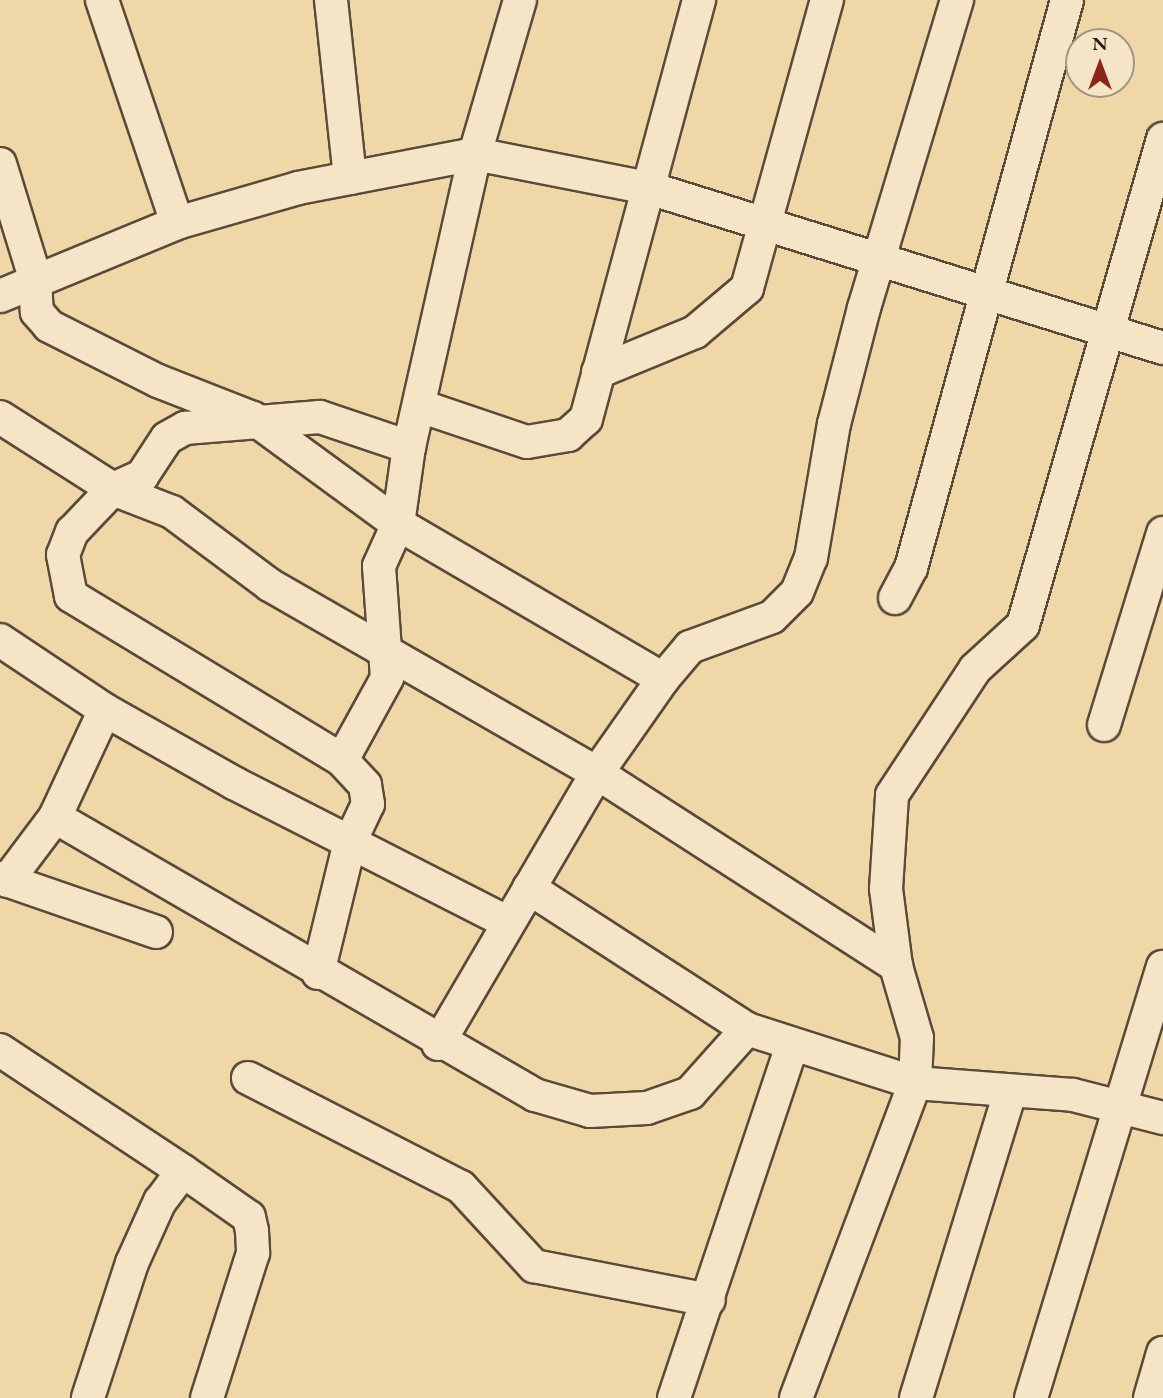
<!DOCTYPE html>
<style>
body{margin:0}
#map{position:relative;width:1163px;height:1398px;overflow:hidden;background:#f0d7a7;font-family:"EB Garamond",serif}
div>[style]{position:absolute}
.roads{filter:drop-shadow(2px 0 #594b39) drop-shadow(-2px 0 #594b39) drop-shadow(0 2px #594b39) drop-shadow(0 -2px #594b39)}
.minor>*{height:32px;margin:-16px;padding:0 16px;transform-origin:16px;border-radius:16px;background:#f5e5c6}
span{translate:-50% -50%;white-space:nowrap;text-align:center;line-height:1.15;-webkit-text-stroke:7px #f5e5c6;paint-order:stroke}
.north{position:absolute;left:1065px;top:28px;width:70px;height:70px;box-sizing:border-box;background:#f5e5c6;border:2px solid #a3957f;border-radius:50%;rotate:0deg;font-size:19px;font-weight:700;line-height:28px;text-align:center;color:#271c14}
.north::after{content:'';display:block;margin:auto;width:24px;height:32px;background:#8f2418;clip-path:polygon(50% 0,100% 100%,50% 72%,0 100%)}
</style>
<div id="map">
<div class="roads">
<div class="minor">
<div style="left:102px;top:0;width:235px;rotate:71.4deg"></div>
<div style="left:331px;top:0;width:179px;rotate:83.9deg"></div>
<div style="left:0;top:164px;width:119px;rotate:72.9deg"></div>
<div style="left:35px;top:278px;width:34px;rotate:87deg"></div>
<div style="left:37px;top:312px;width:18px;rotate:49deg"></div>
<div style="left:49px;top:326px;width:122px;rotate:26.8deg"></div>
<div style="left:158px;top:381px;width:102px;rotate:21.3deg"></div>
<div style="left:253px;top:418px;width:180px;rotate:36.2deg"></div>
<div style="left:398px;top:524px;width:307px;rotate:30.3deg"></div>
<div style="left:0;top:296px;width:191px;rotate:-22.4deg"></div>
<div style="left:177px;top:223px;width:126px;rotate:-16.1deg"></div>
<div style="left:298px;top:188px;width:180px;rotate:-10.9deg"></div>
<div style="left:475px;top:154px;width:177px;rotate:11.1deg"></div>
<div style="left:649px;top:188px;width:538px;rotate:17.29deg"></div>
<div style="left:598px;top:372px;width:105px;rotate:-22.4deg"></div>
<div style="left:695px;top:332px;width:68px;rotate:-40.2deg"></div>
<div style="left:747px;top:288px;width:299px;rotate:-74.5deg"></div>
<div style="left:420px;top:406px;width:113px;rotate:18.6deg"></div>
<div style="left:527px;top:442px;width:42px;rotate:-9.7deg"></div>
<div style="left:568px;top:435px;width:24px;rotate:-42deg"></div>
<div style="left:586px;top:419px;width:434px;rotate:-74.9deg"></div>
<div style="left:0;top:417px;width:134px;rotate:32.5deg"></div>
<div style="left:113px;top:489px;width:63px;rotate:21.3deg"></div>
<div style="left:172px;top:512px;width:122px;rotate:36.7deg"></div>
<div style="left:270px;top:585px;width:377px;rotate:29.9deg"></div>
<div style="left:597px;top:773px;width:356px;rotate:32.8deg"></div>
<div style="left:895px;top:598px;width:34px;rotate:-62deg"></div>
<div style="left:911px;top:568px;width:589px;rotate:-74.64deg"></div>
<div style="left:0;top:640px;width:126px;rotate:33.7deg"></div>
<div style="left:105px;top:710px;width:148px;rotate:29.5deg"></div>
<div style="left:234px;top:783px;width:306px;rotate:27deg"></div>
<div style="left:1104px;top:725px;width:201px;rotate:-72.9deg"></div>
<div style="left:342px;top:760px;width:94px;rotate:-61.2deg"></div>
<div style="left:387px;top:678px;width:112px;rotate:-94.1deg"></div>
<div style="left:379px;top:566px;width:46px;rotate:-65.7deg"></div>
<div style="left:398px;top:524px;width:78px;rotate:-81.9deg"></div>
<div style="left:409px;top:447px;width:300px;rotate:-77.3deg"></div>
<div style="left:475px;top:154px;width:160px;rotate:-73.7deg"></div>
<div style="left:55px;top:817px;width:555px;rotate:30.08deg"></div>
<div style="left:535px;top:1095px;width:57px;rotate:16.2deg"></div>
<div style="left:590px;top:1111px;width:57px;rotate:-3deg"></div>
<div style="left:647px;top:1108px;width:46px;rotate:-19.2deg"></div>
<div style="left:690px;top:1093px;width:86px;rotate:-48.3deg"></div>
<div style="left:0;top:878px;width:165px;rotate:19.1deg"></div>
<div style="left:7px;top:881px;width:80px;rotate:-53.1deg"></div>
<div style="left:55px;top:817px;width:118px;rotate:-65deg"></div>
<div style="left:529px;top:888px;width:260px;rotate:32.9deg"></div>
<div style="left:747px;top:1029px;width:176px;rotate:17.8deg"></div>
<div style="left:915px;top:1083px;width:158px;rotate:4.3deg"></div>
<div style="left:1073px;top:1095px;width:93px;rotate:14.3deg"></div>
<div style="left:318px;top:973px;width:135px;rotate:-76.3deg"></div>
<div style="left:350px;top:842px;width:42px;rotate:-64.7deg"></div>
<div style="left:368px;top:804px;width:19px;rotate:-99deg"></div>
<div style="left:365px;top:785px;width:34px;rotate:-133deg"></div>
<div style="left:342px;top:760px;width:317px;rotate:-148.8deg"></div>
<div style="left:71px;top:596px;width:42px;rotate:-101deg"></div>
<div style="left:63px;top:555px;width:25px;rotate:-69deg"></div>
<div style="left:72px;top:532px;width:59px;rotate:-46.4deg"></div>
<div style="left:113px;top:489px;width:32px;rotate:-24deg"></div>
<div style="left:142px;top:476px;width:45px;rotate:-56.7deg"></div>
<div style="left:167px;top:438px;width:21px;rotate:-29deg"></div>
<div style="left:185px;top:428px;width:135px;rotate:-4.7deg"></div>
<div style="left:320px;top:417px;width:94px;rotate:18.6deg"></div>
<div style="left:438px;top:1044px;width:314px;rotate:-59.6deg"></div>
<div style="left:597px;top:773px;width:115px;rotate:-54.9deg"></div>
<div style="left:663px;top:679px;width:42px;rotate:-49.8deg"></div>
<div style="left:690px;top:647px;width:87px;rotate:-20.1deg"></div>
<div style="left:772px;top:617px;width:35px;rotate:-45deg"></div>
<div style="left:797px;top:592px;width:37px;rotate:-68deg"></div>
<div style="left:811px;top:558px;width:136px;rotate:-80.3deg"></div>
<div style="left:834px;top:424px;width:120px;rotate:-75.5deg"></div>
<div style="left:864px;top:308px;width:322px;rotate:-73.2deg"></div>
<div style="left:0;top:1050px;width:219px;rotate:33.5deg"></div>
<div style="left:183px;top:1171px;width:38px;rotate:127deg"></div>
<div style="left:160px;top:1201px;width:68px;rotate:114.3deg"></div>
<div style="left:132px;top:1263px;width:142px;rotate:108.1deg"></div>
<div style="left:248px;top:1078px;width:239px;rotate:27.1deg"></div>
<div style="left:461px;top:1187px;width:108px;rotate:47.3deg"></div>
<div style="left:534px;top:1266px;width:178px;rotate:11deg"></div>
<div style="left:183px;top:1171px;width:80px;rotate:34.9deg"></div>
<div style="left:249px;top:1217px;width:14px;rotate:78deg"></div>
<div style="left:252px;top:1231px;width:22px;rotate:87deg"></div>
<div style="left:253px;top:1253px;width:152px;rotate:107.6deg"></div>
<div style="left:674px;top:1398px;width:372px;rotate:-71.5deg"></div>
<div style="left:796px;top:1398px;width:337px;rotate:-69.3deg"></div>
<div style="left:915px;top:1083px;width:45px;rotate:-87.5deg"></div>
<div style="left:917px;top:1038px;width:75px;rotate:-106.3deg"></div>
<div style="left:896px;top:966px;width:78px;rotate:-97.4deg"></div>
<div style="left:886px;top:889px;width:94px;rotate:-86.3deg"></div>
<div style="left:892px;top:795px;width:151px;rotate:-56.6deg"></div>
<div style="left:975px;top:669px;width:65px;rotate:-42.5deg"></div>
<div style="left:1023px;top:625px;width:506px;rotate:-73.93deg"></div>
<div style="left:916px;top:1398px;width:320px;rotate:-72.9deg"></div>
<div style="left:1031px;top:1398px;width:451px;rotate:-73deg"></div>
<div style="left:1150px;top:1398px;width:47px;rotate:-73.9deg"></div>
</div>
</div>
<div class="north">N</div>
</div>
